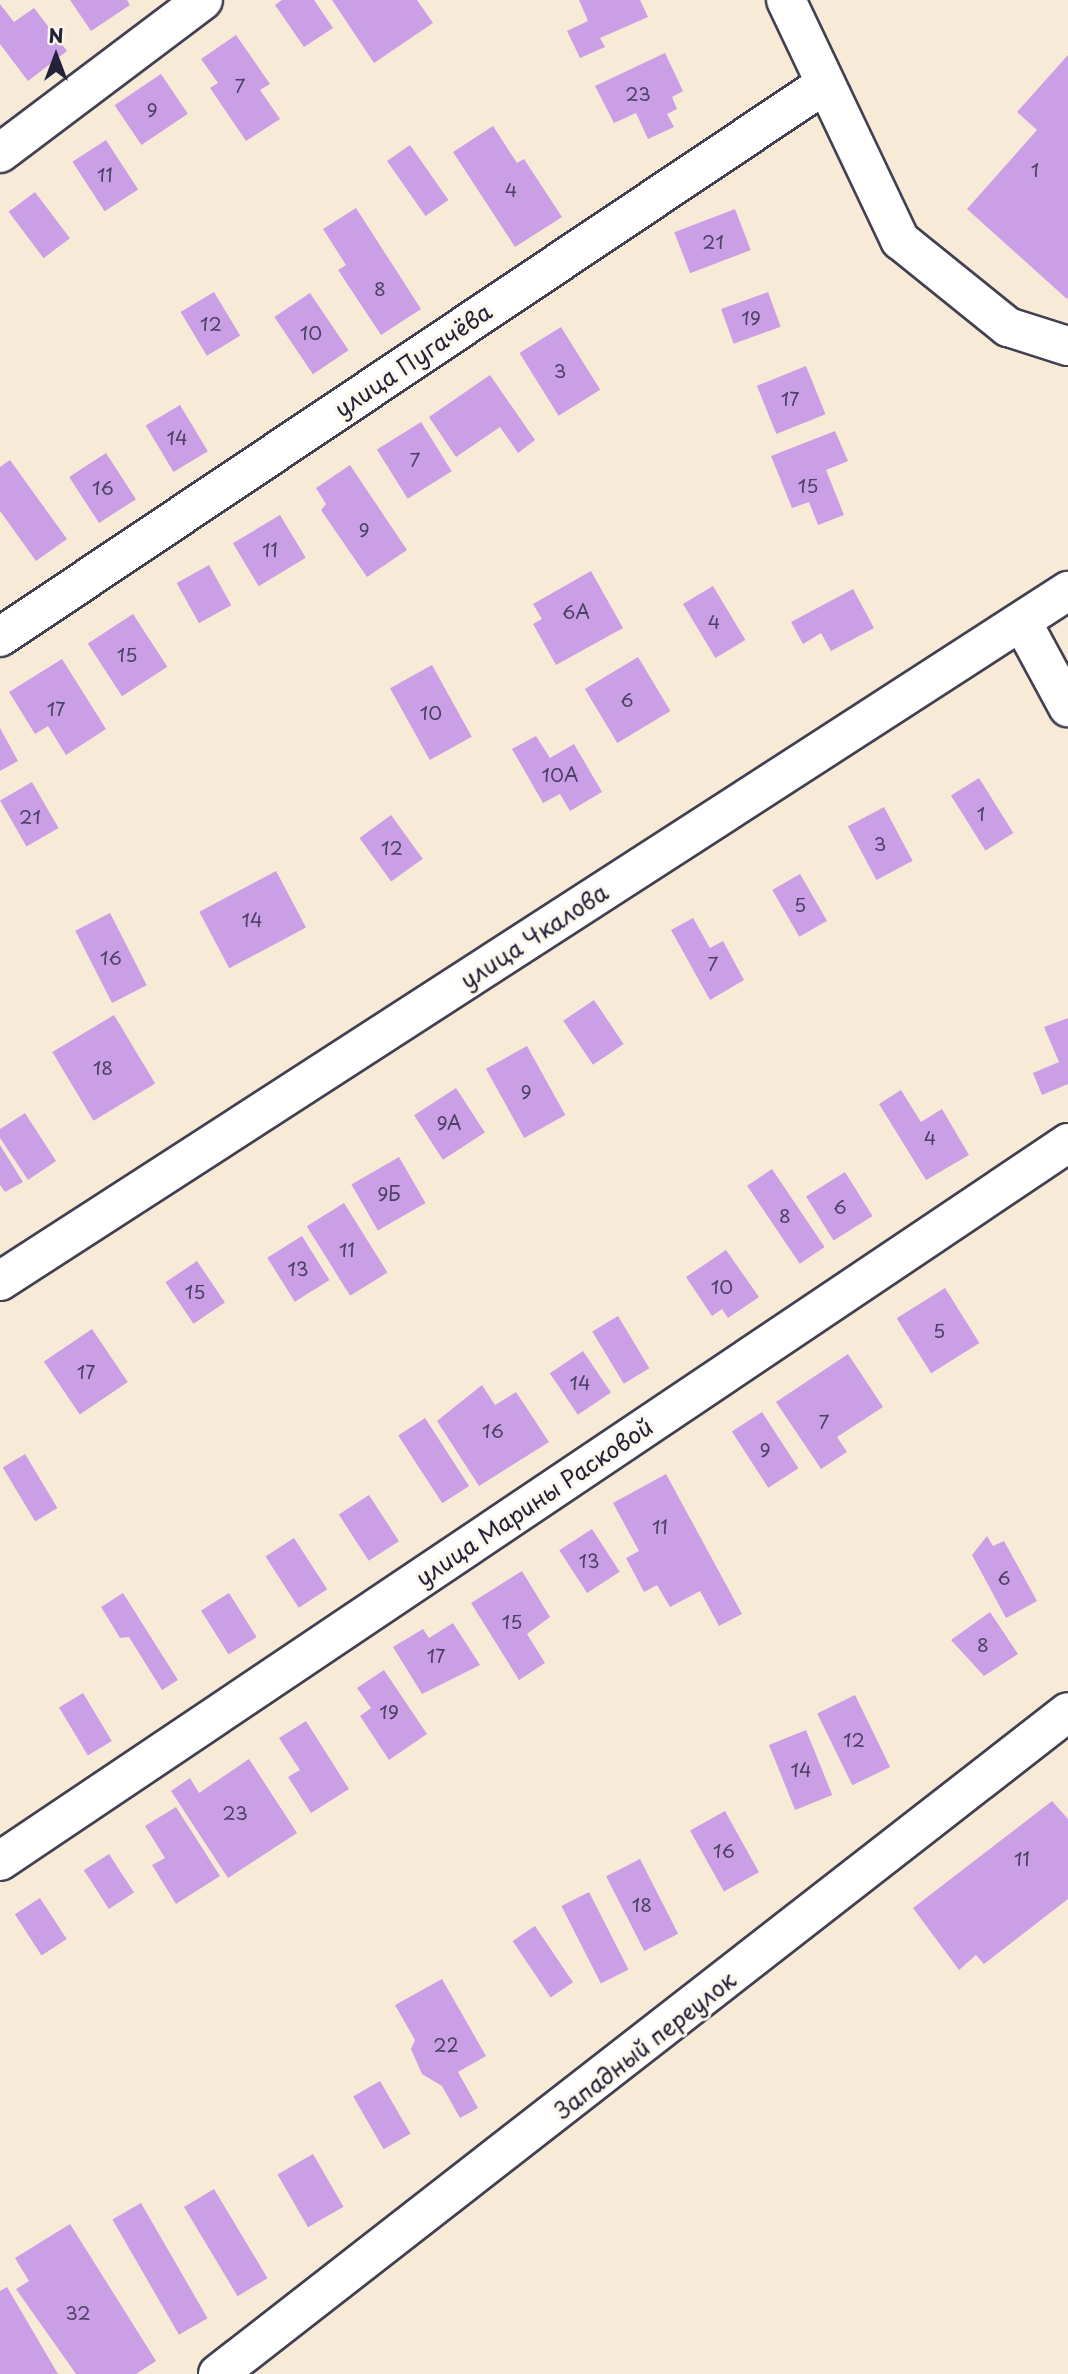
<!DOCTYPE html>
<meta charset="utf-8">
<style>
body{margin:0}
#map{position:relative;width:1068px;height:2374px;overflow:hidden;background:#f7ebd7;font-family:"Playpen Sans",sans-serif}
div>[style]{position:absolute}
.building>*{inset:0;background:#cb9fe6;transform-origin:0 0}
.roads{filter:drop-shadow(2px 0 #424052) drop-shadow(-2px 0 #424052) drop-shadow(0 2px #424052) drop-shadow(0 -2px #424052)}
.street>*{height:38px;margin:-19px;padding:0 19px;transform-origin:19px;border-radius:19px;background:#fff}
.secondary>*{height:38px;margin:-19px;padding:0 19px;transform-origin:19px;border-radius:19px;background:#fff}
span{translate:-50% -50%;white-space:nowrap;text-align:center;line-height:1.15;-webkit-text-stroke:6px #fbf7ec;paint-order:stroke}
.number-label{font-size:19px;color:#4c4166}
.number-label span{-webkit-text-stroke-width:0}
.street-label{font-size:23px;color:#22223b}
.north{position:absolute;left:21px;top:21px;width:70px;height:70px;-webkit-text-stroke:5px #fbf7ec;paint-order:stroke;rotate:0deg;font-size:19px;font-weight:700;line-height:28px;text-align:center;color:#22223b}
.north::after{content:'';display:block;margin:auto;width:24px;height:32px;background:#22223b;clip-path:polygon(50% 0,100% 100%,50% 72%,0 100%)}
</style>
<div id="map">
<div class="building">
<div style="clip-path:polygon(70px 0,127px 0,130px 5px,91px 31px)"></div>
<div style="clip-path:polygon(282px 0,314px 0,333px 28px,304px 47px,275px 5px)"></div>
<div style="clip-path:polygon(332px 0,417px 0,433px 23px,374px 63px)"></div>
<div style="clip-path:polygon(579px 0,640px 0,648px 17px,600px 38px,605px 47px,580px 58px,567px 31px,588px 21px)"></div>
<div style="clip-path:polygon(0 4px,14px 22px,34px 8px,67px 51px,28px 81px,0 44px)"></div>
<div style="clip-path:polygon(236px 35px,270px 84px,260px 90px,280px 119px,246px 141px,210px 88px,218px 83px,201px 59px)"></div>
<div style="clip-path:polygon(665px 53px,683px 91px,672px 97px,677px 109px,667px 114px,674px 127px,648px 139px,636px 113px,614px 123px,595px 86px)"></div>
<div style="clip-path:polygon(1068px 55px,1068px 297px,1067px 299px,967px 209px,1037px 130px,1017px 112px)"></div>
<div style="left:161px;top:74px;width:48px;height:56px;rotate:56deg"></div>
<div style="clip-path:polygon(493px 126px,517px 163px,524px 159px,562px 217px,515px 247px,453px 152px)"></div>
<div style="left:106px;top:140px;width:59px;height:40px;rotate:57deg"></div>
<div style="left:410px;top:145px;width:67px;height:28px;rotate:55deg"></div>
<div style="left:35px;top:192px;width:58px;height:33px;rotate:53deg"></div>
<div style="clip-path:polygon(356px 208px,421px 309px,381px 335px,338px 270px,346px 265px,323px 229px)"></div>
<div style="left:735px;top:209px;width:44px;height:65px;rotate:69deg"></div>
<div style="left:214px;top:292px;width:51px;height:39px;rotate:59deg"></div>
<div style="left:768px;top:292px;width:37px;height:50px;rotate:70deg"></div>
<div style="left:310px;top:293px;width:69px;height:43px;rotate:56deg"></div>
<div style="left:561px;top:327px;width:74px;height:49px;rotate:58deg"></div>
<div style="left:806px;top:366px;width:52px;height:53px;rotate:68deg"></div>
<div style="clip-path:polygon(490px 375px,535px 440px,518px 453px,500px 427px,456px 457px,429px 417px)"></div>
<div style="left:180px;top:405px;width:54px;height:40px;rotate:59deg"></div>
<div style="left:421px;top:422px;width:58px;height:52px;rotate:58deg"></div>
<div style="clip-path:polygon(835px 431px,848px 461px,826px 470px,844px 515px,818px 525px,809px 502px,792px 508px,771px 456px)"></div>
<div style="left:106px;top:453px;width:55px;height:44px;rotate:57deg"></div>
<div style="clip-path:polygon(10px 460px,67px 539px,36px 561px,0 511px,0 467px)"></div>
<div style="clip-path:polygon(350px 465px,407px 550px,367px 577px,321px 510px,326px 504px,316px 488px)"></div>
<div style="left:280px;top:515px;width:50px;height:55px;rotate:59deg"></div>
<div style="left:209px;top:565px;width:46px;height:37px;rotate:61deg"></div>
<div style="clip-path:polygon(591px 571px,623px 628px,556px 665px,533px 624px,542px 619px,533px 604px)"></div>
<div style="left:713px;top:586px;width:63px;height:35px;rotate:59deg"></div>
<div style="clip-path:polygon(853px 589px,874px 628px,831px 651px,821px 633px,803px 644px,791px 622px)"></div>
<div style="left:133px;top:614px;width:63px;height:54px;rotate:57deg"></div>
<div style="left:638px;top:657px;width:63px;height:62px;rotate:59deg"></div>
<div style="clip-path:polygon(62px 659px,106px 729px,66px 755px,48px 726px,35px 734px,9px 692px)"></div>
<div style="left:432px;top:665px;width:82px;height:48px;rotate:61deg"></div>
<div style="clip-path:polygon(0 728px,18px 761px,0 771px)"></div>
<div style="clip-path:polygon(536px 736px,550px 758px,574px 744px,602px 792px,570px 811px,560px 794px,543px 803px,512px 749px)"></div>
<div style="left:979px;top:778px;width:65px;height:33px;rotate:58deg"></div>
<div style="left:32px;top:782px;width:53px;height:37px;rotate:60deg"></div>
<div style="left:884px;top:807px;width:61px;height:41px;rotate:62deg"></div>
<div style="left:391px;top:815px;width:54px;height:39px;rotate:54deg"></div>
<div style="left:276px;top:871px;width:64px;height:87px;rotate:62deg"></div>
<div style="left:800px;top:874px;width:54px;height:32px;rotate:60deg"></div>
<div style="left:110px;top:913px;width:81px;height:39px;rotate:63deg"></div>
<div style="clip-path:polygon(693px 918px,710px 948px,723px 941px,744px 980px,710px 1000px,671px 930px)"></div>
<div style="left:594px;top:1000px;width:53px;height:37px;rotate:56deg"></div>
<div style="left:114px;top:1015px;width:80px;height:72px;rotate:59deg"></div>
<div style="clip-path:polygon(1068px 1018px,1068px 1084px,1042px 1095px,1033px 1073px,1059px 1062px,1044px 1027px)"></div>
<div style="left:527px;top:1046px;width:79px;height:47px;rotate:61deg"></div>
<div style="left:456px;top:1088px;width:53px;height:50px;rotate:57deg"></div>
<div style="clip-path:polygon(901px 1090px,921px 1122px,942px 1109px,969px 1155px,926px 1180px,879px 1104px)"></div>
<div style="clip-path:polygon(25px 1113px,56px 1161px,28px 1180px,0 1138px,0 1129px)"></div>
<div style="clip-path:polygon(0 1145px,23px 1182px,5px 1192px,0 1185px)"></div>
<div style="left:399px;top:1157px;width:53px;height:55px;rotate:60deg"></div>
<div style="left:772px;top:1169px;width:94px;height:30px;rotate:56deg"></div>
<div style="left:845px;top:1172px;width:52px;height:46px;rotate:58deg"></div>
<div style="left:344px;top:1203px;width:82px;height:44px;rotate:58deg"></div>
<div style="left:302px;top:1236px;width:52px;height:41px;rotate:58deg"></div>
<div style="clip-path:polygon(726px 1250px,759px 1297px,728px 1318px,722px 1309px,712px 1316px,686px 1277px)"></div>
<div style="left:197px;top:1261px;width:50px;height:38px;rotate:56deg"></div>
<div style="left:945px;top:1288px;width:65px;height:57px;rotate:58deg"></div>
<div style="left:618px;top:1316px;width:61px;height:30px;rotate:59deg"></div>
<div style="left:92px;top:1329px;width:64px;height:58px;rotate:56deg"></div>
<div style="left:583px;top:1351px;width:50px;height:40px;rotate:56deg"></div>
<div style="clip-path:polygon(848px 1354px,883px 1407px,837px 1437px,847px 1452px,821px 1469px,776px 1402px)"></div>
<div style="clip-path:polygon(482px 1385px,495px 1405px,516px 1392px,549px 1442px,479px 1486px,437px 1421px)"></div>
<div style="left:762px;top:1412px;width:67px;height:36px;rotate:57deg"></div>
<div style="left:425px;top:1418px;width:81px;height:32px;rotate:57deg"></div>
<div style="left:25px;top:1454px;width:63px;height:26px;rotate:59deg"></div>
<div style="clip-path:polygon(666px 1474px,742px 1614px,719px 1626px,700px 1591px,670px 1607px,657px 1585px,644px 1592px,626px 1558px,639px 1551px,613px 1503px)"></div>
<div style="left:369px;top:1495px;width:55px;height:36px;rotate:57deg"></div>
<div style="left:592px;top:1529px;width:51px;height:39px;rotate:57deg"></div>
<div style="clip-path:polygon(987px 1536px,993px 1546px,1004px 1541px,1037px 1601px,1006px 1618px,972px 1555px)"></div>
<div style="left:294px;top:1538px;width:61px;height:34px;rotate:57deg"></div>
<div style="clip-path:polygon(522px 1571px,550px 1617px,527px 1634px,545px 1663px,519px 1680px,471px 1603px)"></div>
<div style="clip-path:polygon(123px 1593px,178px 1680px,162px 1690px,129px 1637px,120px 1638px,101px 1607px)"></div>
<div style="left:229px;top:1593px;width:52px;height:33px;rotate:58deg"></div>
<div style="clip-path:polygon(990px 1612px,1018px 1654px,984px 1676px,951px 1640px)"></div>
<div style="clip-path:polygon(453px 1623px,480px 1665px,422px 1694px,393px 1647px,423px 1629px,429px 1638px)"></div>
<div style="clip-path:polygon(384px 1670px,427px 1734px,389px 1760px,360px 1716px,371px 1708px,357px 1688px)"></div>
<div style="left:83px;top:1693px;width:56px;height:28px;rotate:59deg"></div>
<div style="left:855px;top:1695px;width:80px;height:42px;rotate:64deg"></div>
<div style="clip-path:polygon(306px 1721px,349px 1789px,311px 1813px,288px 1777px,300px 1770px,279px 1738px)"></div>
<div style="left:806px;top:1730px;width:70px;height:40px;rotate:68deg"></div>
<div style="clip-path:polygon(249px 1759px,297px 1833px,228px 1878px,171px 1791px,190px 1778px,199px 1793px)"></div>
<div style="clip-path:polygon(1052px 1801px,1068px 1819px,1068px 1899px,984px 1964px,976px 1955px,959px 1970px,913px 1908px)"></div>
<div style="clip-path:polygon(176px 1807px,220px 1876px,176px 1904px,152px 1865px,165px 1858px,145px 1826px)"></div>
<div style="left:725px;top:1811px;width:70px;height:40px;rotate:61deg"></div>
<div style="left:109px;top:1854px;width:46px;height:30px;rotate:57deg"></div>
<div style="left:640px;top:1859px;width:84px;height:38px;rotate:63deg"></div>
<div style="left:589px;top:1892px;width:87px;height:31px;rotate:63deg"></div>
<div style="left:40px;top:1898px;width:49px;height:30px;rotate:57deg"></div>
<div style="left:535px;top:1926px;width:68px;height:27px;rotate:56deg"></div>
<div style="clip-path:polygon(442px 1979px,486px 2056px,458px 2072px,478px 2108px,460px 2118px,442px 2086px,422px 2074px,411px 2049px,415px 2040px,395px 2005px)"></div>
<div style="left:380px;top:2081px;width:61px;height:31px;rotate:60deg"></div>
<div style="left:313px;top:2154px;width:61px;height:41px;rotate:60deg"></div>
<div style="left:214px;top:2189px;width:104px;height:35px;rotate:59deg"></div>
<div style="left:141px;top:2203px;width:133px;height:33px;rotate:60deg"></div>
<div style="clip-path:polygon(70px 2224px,156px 2361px,136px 2374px,76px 2374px,16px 2289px,29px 2281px,15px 2258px)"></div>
<div style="clip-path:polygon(7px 2287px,58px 2374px,0 2374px,0 2291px)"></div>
</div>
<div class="roads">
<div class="street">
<div style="left:0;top:153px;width:254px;rotate:-37deg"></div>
<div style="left:1022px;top:622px;width:97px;rotate:61.6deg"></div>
<div style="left:0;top:637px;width:993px;rotate:-33.83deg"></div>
<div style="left:0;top:1281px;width:1272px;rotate:-32.87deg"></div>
<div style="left:0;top:1861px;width:1287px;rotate:-33.91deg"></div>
<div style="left:218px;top:2374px;width:1077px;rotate:-37.91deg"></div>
</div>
<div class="secondary">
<div style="left:786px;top:0;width:266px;rotate:64.6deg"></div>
<div style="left:900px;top:240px;width:139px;rotate:38.9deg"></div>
<div style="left:1008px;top:327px;width:63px;rotate:17.6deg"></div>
</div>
</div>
<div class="number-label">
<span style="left:240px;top:86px">7</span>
<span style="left:638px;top:94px">23</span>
<span style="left:152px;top:110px">9</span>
<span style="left:1035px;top:170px">1</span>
<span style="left:105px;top:175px">11</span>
<span style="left:511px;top:190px">4</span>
<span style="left:713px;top:242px">21</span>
<span style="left:380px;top:289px">8</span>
<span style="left:751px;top:318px">19</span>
<span style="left:211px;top:324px">12</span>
<span style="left:311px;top:333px">10</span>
<span style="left:560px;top:371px">3</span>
<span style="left:790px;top:399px">17</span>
<span style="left:177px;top:438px">14</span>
<span style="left:415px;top:460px">7</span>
<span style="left:808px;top:486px">15</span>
<span style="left:103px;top:488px">16</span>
<span style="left:364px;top:530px">9</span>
<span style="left:270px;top:550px">11</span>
<span style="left:576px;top:612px">6А</span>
<span style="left:714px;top:622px">4</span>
<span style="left:127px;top:655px">15</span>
<span style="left:627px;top:700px">6</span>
<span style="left:56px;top:709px">17</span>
<span style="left:431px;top:713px">10</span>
<span style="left:560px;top:775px">10А</span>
<span style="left:981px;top:814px">1</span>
<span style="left:30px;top:817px">21</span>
<span style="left:880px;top:844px">3</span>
<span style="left:392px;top:848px">12</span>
<span style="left:800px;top:905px">5</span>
<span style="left:252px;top:920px">14</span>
<span style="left:111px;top:958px">16</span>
<span style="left:713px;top:964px">7</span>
<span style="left:103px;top:1068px">18</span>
<span style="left:526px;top:1092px">9</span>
<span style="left:449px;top:1123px">9А</span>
<span style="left:930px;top:1138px">4</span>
<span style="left:389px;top:1194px">9Б</span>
<span style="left:840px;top:1207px">6</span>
<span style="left:785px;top:1216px">8</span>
<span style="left:347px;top:1250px">11</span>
<span style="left:298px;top:1269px">13</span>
<span style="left:722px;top:1287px">10</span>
<span style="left:195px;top:1292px">15</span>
<span style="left:939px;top:1331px">5</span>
<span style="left:86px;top:1372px">17</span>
<span style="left:580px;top:1383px">14</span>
<span style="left:824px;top:1422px">7</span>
<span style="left:493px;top:1431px">16</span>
<span style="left:765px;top:1450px">9</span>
<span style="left:660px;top:1527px">11</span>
<span style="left:589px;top:1561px">13</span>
<span style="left:1004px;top:1578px">6</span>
<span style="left:512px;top:1622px">15</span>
<span style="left:983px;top:1645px">8</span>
<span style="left:436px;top:1656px">17</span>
<span style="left:389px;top:1712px">19</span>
<span style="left:854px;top:1740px">12</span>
<span style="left:801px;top:1770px">14</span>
<span style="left:235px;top:1813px">23</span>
<span style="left:724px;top:1851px">16</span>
<span style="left:1022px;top:1859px">11</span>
<span style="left:642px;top:1905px">18</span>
<span style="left:446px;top:2045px">22</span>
<span style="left:78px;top:2313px">32</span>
</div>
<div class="street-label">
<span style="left:413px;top:360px;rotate:-34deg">улица Пугачёва</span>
<span style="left:534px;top:936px;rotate:-33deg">улица Чкалова</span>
<span style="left:534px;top:1502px;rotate:-34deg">улица Марины Расковой</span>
<span style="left:645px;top:2045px;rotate:-38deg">Западный переулок</span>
</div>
<div class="north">N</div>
</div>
